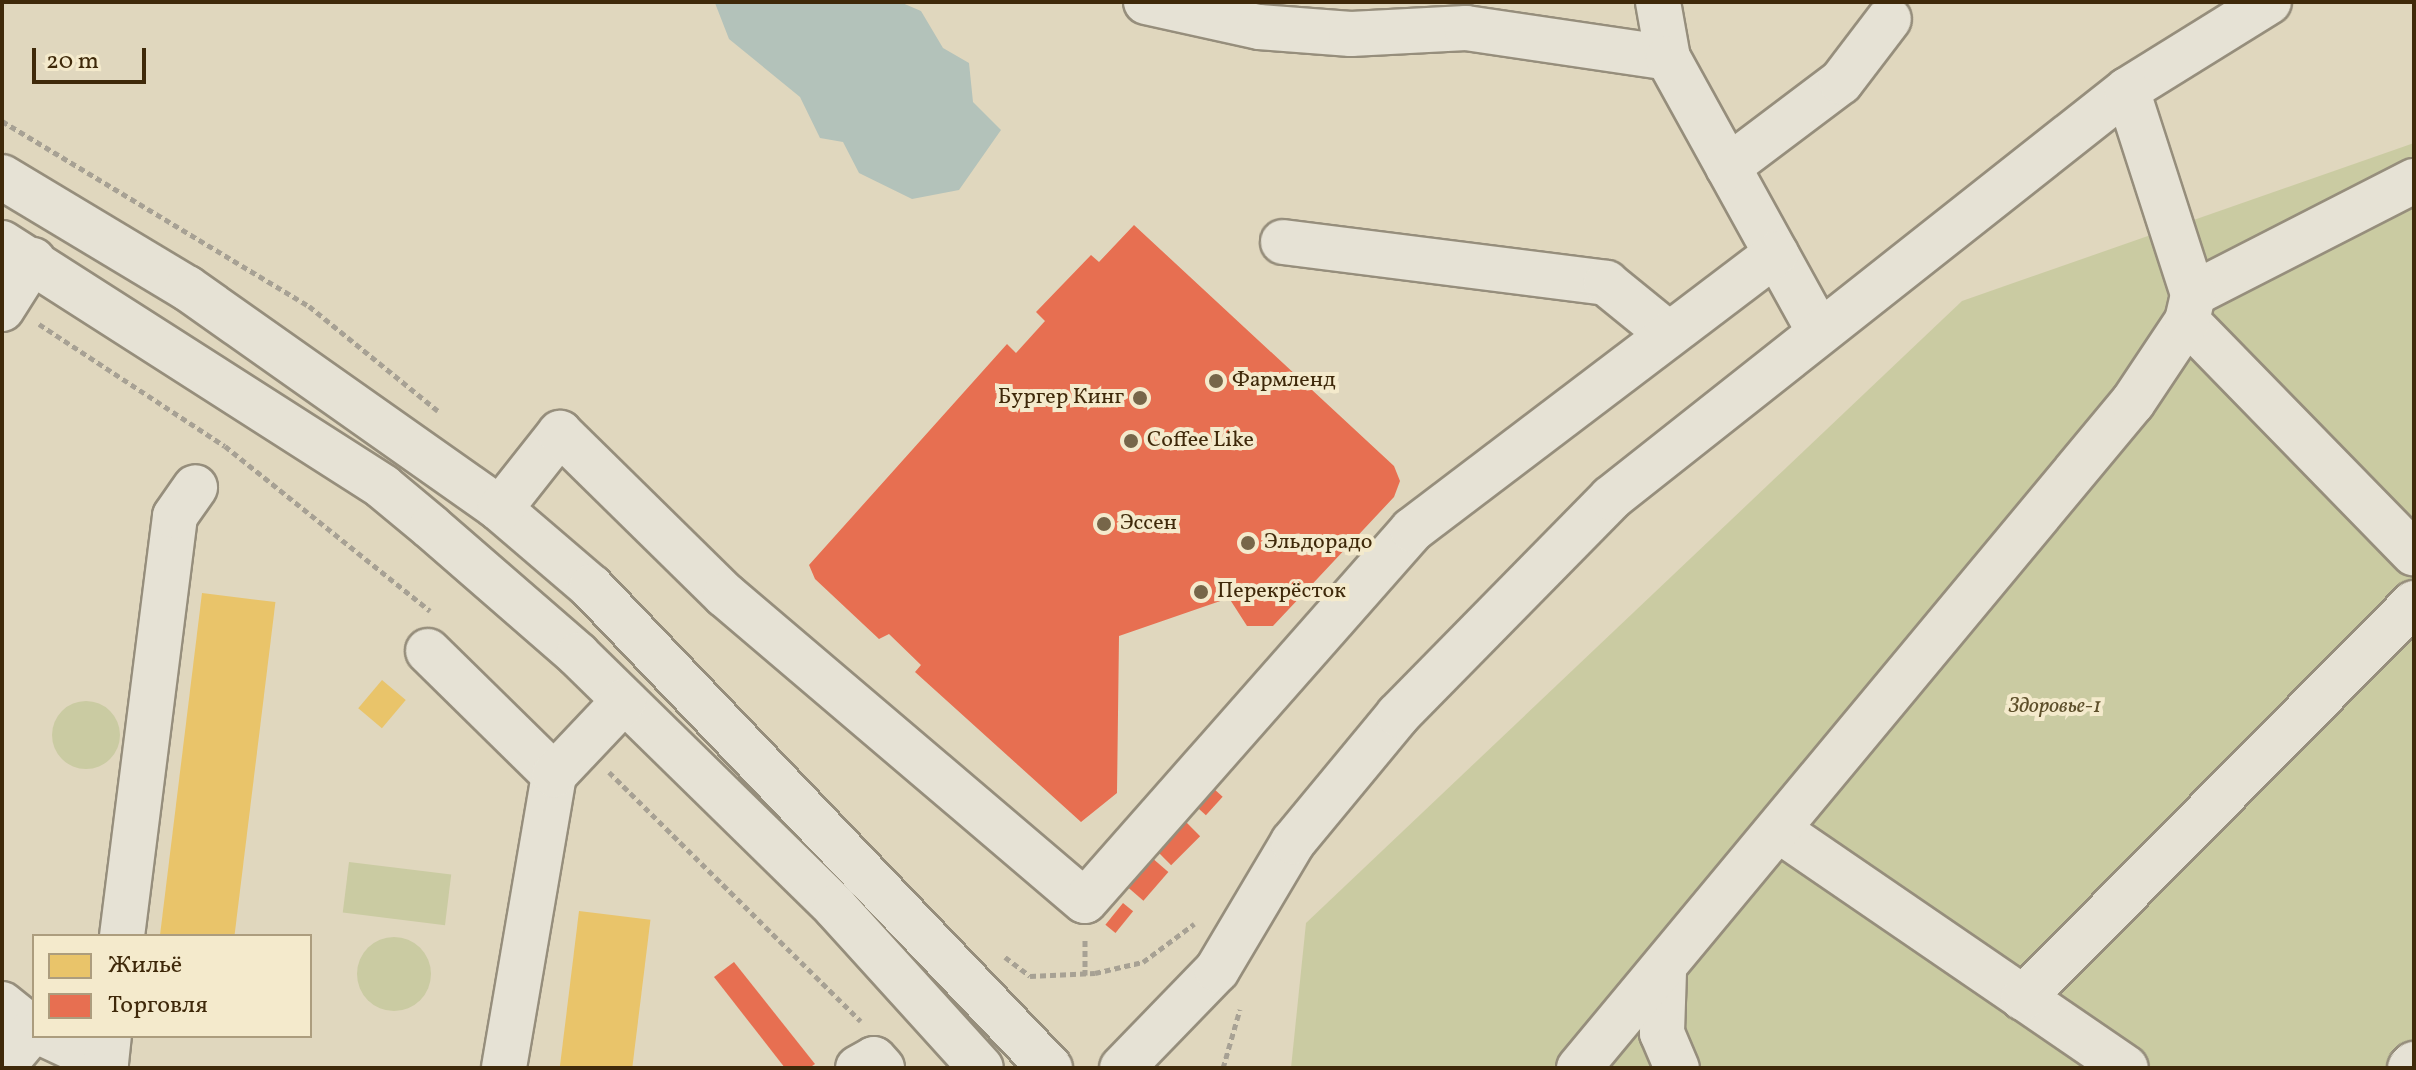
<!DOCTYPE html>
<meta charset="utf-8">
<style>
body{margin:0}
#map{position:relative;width:2416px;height:1070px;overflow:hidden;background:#e0d7be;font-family:Vollkorn,serif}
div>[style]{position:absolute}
.green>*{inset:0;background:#cacba2;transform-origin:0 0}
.round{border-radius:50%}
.water>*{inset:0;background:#b3c2ba}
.homes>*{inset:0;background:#e9c46a;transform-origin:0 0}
.shops>*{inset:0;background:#e76f51;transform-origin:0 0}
.path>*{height:5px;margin-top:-2.5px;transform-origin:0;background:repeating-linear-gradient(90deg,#a7a194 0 6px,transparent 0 10px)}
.roads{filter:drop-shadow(2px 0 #968e7c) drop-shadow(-2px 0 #968e7c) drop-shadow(0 2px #968e7c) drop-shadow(0 -2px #968e7c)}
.minor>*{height:44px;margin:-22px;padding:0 22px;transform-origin:22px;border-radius:22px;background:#e6e2d5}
.dots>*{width:22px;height:22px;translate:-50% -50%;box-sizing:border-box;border:4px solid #f4eacc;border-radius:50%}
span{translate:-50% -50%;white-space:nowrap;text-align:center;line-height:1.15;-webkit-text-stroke:8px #f4eacc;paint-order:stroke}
.poi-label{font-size:22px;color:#3f290a}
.left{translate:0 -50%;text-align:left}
.right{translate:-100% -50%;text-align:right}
.park-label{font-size:22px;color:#5d4f2a;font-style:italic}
.frame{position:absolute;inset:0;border:4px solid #3f290a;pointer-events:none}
.legend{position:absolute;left:32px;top:934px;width:280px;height:104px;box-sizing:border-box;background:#f4eacc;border:2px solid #ac9d7e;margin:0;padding:10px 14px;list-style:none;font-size:24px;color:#3f290a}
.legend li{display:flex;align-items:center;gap:16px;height:40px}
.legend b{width:40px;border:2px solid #ac9d7e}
.scale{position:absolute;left:32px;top:48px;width:114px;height:36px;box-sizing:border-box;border:4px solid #3f290a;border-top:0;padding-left:10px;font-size:24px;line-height:28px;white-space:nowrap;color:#3f290a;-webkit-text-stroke:6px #f4eacc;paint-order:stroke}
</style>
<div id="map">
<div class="green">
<div style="clip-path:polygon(2414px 143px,2414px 1068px,1291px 1068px,1306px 923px,1962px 301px)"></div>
<div class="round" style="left:52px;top:701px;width:68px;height:68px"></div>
<div style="left:349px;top:862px;width:103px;height:51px;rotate:7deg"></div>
<div class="round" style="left:357px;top:937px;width:74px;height:74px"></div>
</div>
<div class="water">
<div style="clip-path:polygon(900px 2px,921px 11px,943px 48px,969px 63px,973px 102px,1001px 130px,959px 190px,912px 199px,859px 173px,843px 142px,820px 138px,800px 97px,729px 39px,715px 3px)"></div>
</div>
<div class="homes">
<div style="left:202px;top:593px;width:74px;height:345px;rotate:7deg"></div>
<div style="left:382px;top:680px;width:31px;height:37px;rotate:40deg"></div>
<div style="left:579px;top:911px;width:72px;height:158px;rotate:7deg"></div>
</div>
<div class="shops">
<div style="clip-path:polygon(1134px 225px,1394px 466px,1400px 481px,1394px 497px,1273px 626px,1247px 626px,1229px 598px,1119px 636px,1117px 793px,1081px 822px,915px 672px,921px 665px,889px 634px,879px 639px,815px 579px,809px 565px,1007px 344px,1016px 353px,1045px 321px,1036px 312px,1091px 255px,1099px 262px)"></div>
<div style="left:1213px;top:788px;width:13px;height:25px;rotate:42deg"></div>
<div style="left:1186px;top:822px;width:20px;height:41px;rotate:45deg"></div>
<div style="left:1151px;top:857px;width:23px;height:38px;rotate:41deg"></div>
<div style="left:1123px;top:903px;width:13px;height:28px;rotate:39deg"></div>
<div style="clip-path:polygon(734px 962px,815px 1064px,809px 1068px,785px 1068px,714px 977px)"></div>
</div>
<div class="path">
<div style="left:2px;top:121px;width:358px;rotate:31.1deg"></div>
<div style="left:309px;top:306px;width:166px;rotate:39.1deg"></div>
<div style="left:39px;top:324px;width:222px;rotate:33.3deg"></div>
<div style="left:225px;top:446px;width:263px;rotate:38.8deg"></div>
<div style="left:609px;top:772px;width:354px;rotate:44.7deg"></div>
<div style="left:1085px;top:940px;width:35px;rotate:90deg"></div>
<div style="left:1005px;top:957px;width:31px;rotate:37deg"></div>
<div style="left:1030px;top:976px;width:65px;rotate:-2.6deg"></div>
<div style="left:1095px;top:973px;width:49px;rotate:-12.9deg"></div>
<div style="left:1143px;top:962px;width:64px;rotate:-36.7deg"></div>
<div style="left:1223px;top:1068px;width:61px;rotate:-73.9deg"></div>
</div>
<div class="roads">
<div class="minor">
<div style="left:1146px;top:2px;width:116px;rotate:12.5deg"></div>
<div style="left:1259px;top:27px;width:92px;rotate:4.4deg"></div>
<div style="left:1351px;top:34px;width:115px;rotate:-3deg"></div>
<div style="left:1466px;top:28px;width:204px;rotate:8.4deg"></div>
<div style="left:1658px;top:2px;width:57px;rotate:79.9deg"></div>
<div style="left:1668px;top:58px;width:308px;rotate:61.1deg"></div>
<div style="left:1728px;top:167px;width:141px;rotate:-37deg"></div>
<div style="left:1841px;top:82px;width:79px;rotate:-52.7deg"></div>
<div style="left:2px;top:177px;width:216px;rotate:31deg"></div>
<div style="left:187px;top:288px;width:383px;rotate:35.2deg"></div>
<div style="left:500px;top:509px;width:120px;rotate:40.6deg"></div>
<div style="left:591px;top:587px;width:665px;rotate:46.34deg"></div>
<div style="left:1283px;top:242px;width:326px;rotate:7.2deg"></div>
<div style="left:1606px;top:283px;width:76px;rotate:39.1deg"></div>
<div style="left:2px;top:243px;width:452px;rotate:32.6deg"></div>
<div style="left:383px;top:487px;width:62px;rotate:39.8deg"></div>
<div style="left:431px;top:527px;width:195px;rotate:41deg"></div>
<div style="left:578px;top:655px;width:360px;rotate:44.4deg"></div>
<div style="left:835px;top:907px;width:217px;rotate:47.8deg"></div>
<div style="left:2193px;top:294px;width:248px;rotate:-27.1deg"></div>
<div style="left:2px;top:309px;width:58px;rotate:-57.7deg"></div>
<div style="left:2187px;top:321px;width:325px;rotate:45.7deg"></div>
<div style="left:500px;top:509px;width:97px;rotate:-51.7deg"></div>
<div style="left:560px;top:433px;width:231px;rotate:44.5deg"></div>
<div style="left:725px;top:595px;width:472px;rotate:40.4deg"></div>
<div style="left:1085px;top:901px;width:495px;rotate:-48.6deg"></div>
<div style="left:1412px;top:530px;width:457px;rotate:-37.2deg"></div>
<div style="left:428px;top:651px;width:177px;rotate:44.5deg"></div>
<div style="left:554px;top:775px;width:297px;rotate:99.7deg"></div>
<div style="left:554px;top:775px;width:102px;rotate:-46.6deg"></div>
<div style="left:1780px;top:831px;width:419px;rotate:34.4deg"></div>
<div style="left:122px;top:936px;width:423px;rotate:-82.8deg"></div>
<div style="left:175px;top:516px;width:35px;rotate:-55deg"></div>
<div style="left:1664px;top:972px;width:61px;rotate:91.9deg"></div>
<div style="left:1662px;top:1033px;width:38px;rotate:67deg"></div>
<div style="left:2023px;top:998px;width:556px;rotate:-45.29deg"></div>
<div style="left:2px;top:1004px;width:40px;rotate:39deg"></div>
<div style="left:48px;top:1036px;width:64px;rotate:25deg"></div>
<div style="left:106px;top:1063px;width:27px;rotate:-84deg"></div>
<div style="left:2px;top:1067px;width:50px;rotate:-49.9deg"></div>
<div style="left:858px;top:1068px;width:18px;rotate:-29deg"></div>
<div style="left:874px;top:1059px;width:12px;rotate:48deg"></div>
<div style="left:1122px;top:1068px;width:136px;rotate:-45.9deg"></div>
<div style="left:1217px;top:970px;width:149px;rotate:-59.3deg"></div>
<div style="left:1293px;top:842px;width:165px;rotate:-50.4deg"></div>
<div style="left:1398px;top:715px;width:304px;rotate:-45.5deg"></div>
<div style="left:1611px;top:498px;width:658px;rotate:-38.33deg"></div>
<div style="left:2127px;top:90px;width:167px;rotate:-31.8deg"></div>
<div style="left:1579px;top:1068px;width:866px;rotate:-50.25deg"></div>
<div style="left:2133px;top:402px;width:97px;rotate:-56.3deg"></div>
<div style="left:2187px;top:321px;width:28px;rotate:-77deg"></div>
<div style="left:2193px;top:294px;width:214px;rotate:-107.9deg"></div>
<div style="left:2410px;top:1068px;width:6px;rotate:-45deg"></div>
</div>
</div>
<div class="dots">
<div style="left:1216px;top:381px;background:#776649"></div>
<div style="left:1140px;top:398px;background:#776649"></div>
<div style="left:1131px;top:441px;background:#776649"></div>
<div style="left:1104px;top:524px;background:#776649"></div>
<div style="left:1248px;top:543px;background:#776649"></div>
<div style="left:1201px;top:592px;background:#776649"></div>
</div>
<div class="poi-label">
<span class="left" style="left:1232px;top:381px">Фармленд</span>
<span class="right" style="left:1124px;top:398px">Бургер Кинг</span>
<span class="left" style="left:1147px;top:441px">Coffee Like</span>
<span class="left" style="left:1120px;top:524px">Эссен</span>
<span class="left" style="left:1264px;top:543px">Эльдорадо</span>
<span class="left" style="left:1217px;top:592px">Перекрёсток</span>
</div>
<div class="park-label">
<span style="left:2055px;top:707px">Здоровье-1</span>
</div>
<div class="frame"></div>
<ul class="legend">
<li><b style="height:22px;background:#e9c46a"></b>Жильё</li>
<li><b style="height:22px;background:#e76f51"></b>Торговля</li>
</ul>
<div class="scale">20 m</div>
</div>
